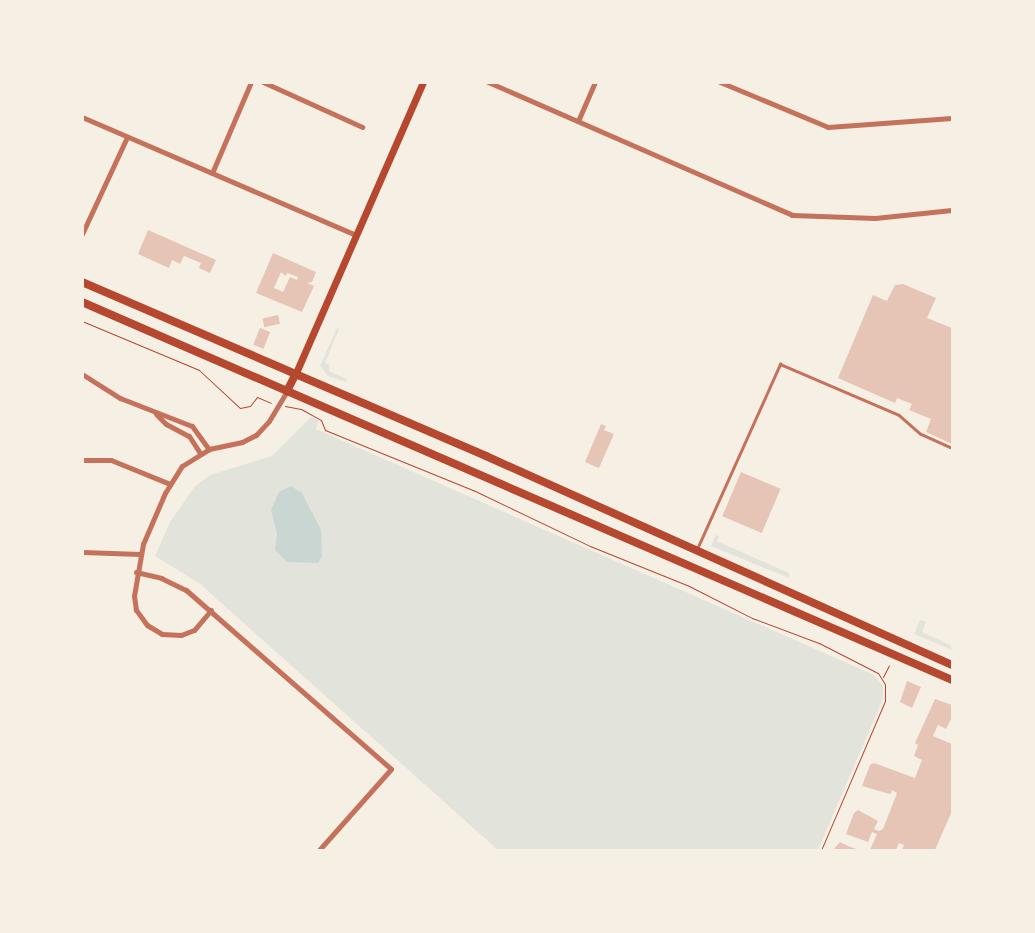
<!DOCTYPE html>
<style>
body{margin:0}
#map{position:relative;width:1035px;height:933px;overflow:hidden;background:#f6efe4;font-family:Spectral,serif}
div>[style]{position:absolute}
.green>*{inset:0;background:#e2e4dc}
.water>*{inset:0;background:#c9d6d2}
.building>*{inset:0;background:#e6c5b7;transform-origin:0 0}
.path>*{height:1px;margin:-0.5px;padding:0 0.5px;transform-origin:0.5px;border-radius:0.5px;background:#b5482f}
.service>*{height:2.5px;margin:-1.25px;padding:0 1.25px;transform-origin:1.25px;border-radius:1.25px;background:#c5725c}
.minor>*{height:5px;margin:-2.5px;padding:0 2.5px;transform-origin:2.5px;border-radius:2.5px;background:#c5725c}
.secondary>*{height:7px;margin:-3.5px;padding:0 3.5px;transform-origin:3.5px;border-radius:3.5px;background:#b5482f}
.primary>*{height:8px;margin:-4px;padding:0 4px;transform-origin:4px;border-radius:4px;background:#b5482f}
span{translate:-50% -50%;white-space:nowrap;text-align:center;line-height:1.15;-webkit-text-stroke:4px #f6efe4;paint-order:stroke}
.frame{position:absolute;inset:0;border:84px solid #f6efe4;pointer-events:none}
</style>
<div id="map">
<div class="green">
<div style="clip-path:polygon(337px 328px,339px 329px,325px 363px,330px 365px,329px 371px,347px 379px,346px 382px,328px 376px,320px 366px)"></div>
<div style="clip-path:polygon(311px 417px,319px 420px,316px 429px,874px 675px,883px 686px,883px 699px,818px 850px,498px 850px,200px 584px,155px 556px,170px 522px,195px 486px,210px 475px,272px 456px)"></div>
<div style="clip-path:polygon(716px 535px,719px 536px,717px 541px,789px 573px,789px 578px,711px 546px)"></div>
<div style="clip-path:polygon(920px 620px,926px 622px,922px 632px,952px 646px,952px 650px,914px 634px)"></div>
</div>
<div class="water">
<div style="clip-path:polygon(291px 486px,302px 493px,321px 530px,322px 557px,318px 563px,287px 562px,275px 550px,277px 534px,271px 510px,279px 492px)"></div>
</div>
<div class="building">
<div style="clip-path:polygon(148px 230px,216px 260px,210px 273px,199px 268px,201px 263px,184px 256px,180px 264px,172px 260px,169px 268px,138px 254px)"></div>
<div style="clip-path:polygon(evenodd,273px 253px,316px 272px,312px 282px,307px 283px,314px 286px,302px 312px,256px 293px,273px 253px,281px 272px,286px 276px,287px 273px,298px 277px,297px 280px,290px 277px,283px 292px,274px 288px,281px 272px)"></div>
<div style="clip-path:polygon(903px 284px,936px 298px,927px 318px,952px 328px,952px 444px,926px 432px,931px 419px,909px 410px,912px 404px,897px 398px,895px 403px,838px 378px,873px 295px,887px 301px,895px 285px)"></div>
<div style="left:278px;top:315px;width:9px;height:16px;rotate:77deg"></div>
<div style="left:260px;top:328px;width:11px;height:18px;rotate:22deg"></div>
<div style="clip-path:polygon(601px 424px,606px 426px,604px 430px,614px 434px,599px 468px,585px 462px)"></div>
<div style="left:741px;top:472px;width:43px;height:48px;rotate:23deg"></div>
<div style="clip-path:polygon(907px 681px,921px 687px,912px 708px,900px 702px)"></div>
<div style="clip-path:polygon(935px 699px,952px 705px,952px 717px,946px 729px,938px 725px,933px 736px,952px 744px,952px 811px,935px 850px,902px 850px,904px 845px,899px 843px,896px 850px,870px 850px,877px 834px,872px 832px,868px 842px,846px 834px,854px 813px,858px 810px,878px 821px,874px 829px,879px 831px,883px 829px,897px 793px,892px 790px,891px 794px,886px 793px,862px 786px,870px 765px,874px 763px,915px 778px,922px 760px,914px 756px,918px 745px,915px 743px)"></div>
<div style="clip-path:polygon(840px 842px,848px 846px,859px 850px,833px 850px)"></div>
</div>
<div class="path">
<div style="left:82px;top:321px;width:127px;rotate:22.7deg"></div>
<div style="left:199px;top:370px;width:56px;rotate:42.8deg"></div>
<div style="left:240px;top:408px;width:10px;rotate:-11deg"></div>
<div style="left:250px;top:406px;width:11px;rotate:-52deg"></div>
<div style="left:257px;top:397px;width:15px;rotate:23deg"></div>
<div style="left:285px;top:406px;width:16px;rotate:11deg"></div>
<div style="left:301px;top:409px;width:23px;rotate:29deg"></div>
<div style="left:321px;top:420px;width:11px;rotate:68deg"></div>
<div style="left:325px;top:430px;width:160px;rotate:22.1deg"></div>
<div style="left:473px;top:490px;width:130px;rotate:25.6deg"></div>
<div style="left:590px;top:546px;width:107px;rotate:22deg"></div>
<div style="left:689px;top:586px;width:71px;rotate:26.9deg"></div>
<div style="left:752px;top:618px;width:72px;rotate:20.5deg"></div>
<div style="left:819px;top:643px;width:66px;rotate:27deg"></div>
<div style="left:878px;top:673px;width:13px;rotate:58deg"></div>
<div style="left:885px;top:684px;width:17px;rotate:90deg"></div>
<div style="left:885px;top:701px;width:162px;rotate:113.2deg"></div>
<div style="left:883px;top:677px;width:13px;rotate:-63deg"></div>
</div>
<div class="service">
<div style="left:697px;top:549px;width:203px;rotate:-65.8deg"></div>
<div style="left:780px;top:364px;width:129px;rotate:23.2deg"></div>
<div style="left:899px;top:415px;width:29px;rotate:41deg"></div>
<div style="left:921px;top:434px;width:34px;rotate:24deg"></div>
</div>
<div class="minor">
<div style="left:263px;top:82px;width:109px;rotate:24.4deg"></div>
<div style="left:488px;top:82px;width:332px;rotate:23.6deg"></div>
<div style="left:792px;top:215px;width:83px;rotate:2.1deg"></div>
<div style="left:875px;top:218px;width:77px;rotate:-5.9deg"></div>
<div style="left:720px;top:82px;width:117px;rotate:22.6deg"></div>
<div style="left:828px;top:127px;width:124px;rotate:-4.2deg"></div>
<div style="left:82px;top:117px;width:298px;rotate:23.3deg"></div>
<div style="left:578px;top:121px;width:43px;rotate:-66.4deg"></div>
<div style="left:212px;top:173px;width:99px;rotate:-66.8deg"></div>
<div style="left:82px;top:234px;width:107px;rotate:-65.1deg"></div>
<div style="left:82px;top:374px;width:45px;rotate:32.3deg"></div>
<div style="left:120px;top:398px;width:77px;rotate:21.3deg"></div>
<div style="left:192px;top:426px;width:29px;rotate:54deg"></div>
<div style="left:156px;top:414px;width:14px;rotate:45deg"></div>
<div style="left:166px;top:424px;width:26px;rotate:28deg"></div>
<div style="left:189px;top:436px;width:20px;rotate:57deg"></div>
<div style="left:82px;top:460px;width:29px"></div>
<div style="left:111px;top:460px;width:64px;rotate:22.1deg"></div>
<div style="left:82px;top:552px;width:58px;rotate:2deg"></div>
<div style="left:136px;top:572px;width:26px;rotate:13deg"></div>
<div style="left:161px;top:578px;width:28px;rotate:26deg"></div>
<div style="left:186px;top:590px;width:272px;rotate:41.1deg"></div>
<div style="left:391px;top:769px;width:108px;rotate:131.6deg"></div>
<div style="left:211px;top:610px;width:26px;rotate:130deg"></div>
<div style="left:194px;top:630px;width:14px;rotate:159deg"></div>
<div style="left:181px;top:635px;width:19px;rotate:-177deg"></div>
<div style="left:162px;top:634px;width:17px;rotate:-149deg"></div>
<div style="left:147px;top:625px;width:19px;rotate:-126deg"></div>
<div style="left:136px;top:610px;width:14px;rotate:-98deg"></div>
<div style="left:134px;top:596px;width:53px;rotate:-80.2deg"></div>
<div style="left:143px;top:544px;width:56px;rotate:-66.7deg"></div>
<div style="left:165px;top:493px;width:32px;rotate:-58deg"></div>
<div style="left:182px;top:466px;width:32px;rotate:-32deg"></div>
<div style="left:209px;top:449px;width:34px;rotate:-12deg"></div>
<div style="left:242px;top:442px;width:16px;rotate:-27deg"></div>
<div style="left:256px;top:435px;width:19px;rotate:-47deg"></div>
<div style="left:269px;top:421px;width:35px;rotate:-59deg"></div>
</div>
<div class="secondary">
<div style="left:295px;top:375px;width:320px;rotate:-66.4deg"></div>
</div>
<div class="primary">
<div style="left:82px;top:282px;width:440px;rotate:23.3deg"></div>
<div style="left:486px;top:456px;width:511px;rotate:24.16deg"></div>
<div style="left:82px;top:302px;width:949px;rotate:23.48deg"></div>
<div style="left:287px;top:391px;width:18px;rotate:-63deg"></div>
</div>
<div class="frame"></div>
</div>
